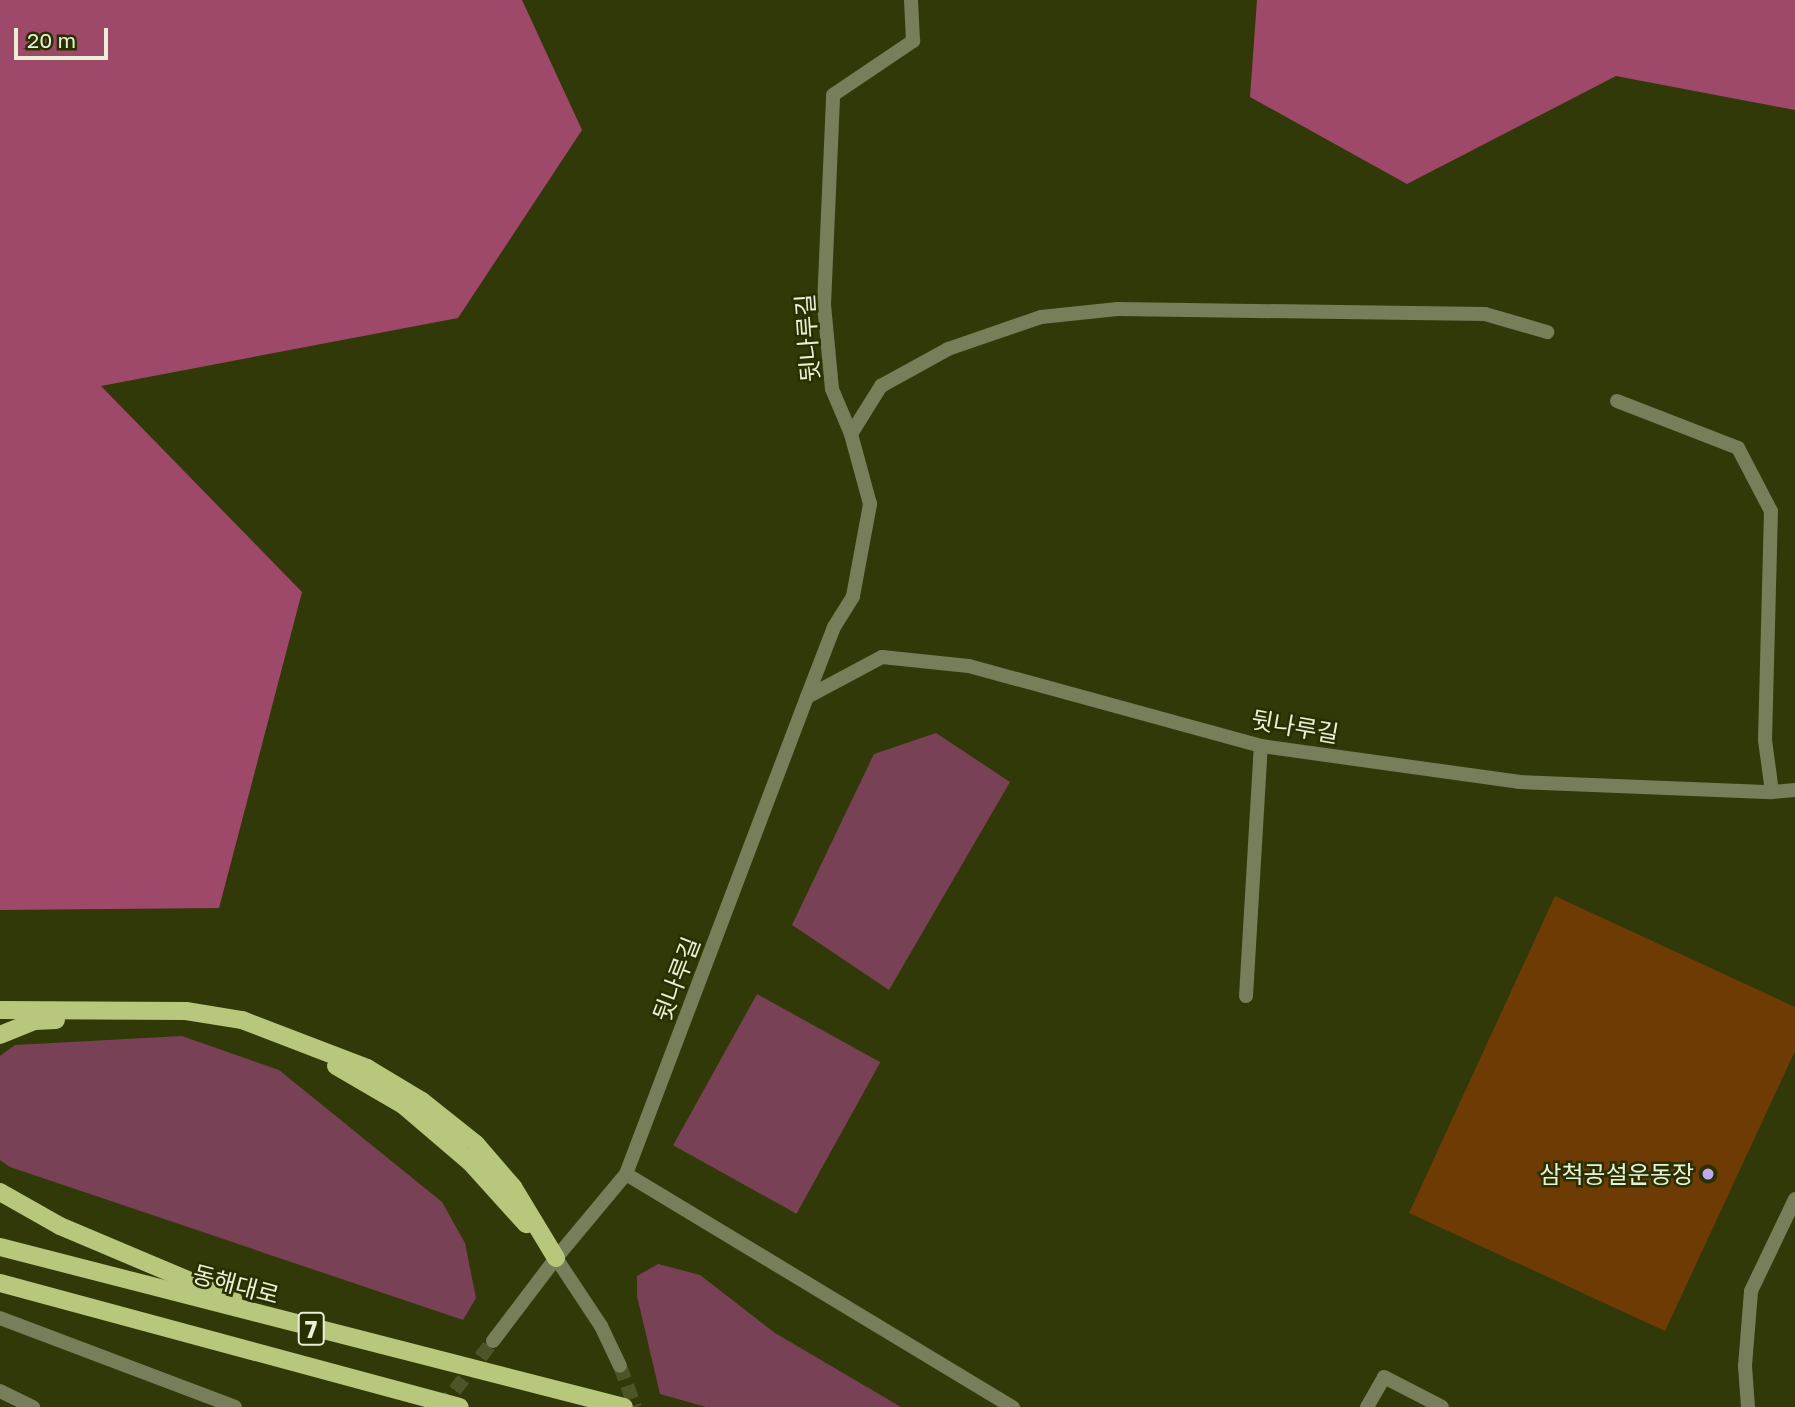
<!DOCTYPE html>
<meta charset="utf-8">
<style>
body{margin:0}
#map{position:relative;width:1795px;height:1407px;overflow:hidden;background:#313908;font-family:"Golos Text","Noto Sans KR",sans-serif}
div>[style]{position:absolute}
.green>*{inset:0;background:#794155;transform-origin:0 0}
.forest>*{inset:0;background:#9e4969}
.building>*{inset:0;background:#6f3b05}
.tertiary-tunnel>*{height:14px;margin-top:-7px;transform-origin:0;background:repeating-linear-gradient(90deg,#4d5427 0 14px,transparent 0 21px)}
.service>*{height:14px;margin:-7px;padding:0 7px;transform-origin:7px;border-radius:7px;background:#767e5a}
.minor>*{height:14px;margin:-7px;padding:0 7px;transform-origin:7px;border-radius:7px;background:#767e5a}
.tertiary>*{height:14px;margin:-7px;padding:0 7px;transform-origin:7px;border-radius:7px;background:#767e5a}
.primary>*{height:18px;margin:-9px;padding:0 9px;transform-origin:9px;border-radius:9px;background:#b7c77b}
.dots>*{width:19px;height:19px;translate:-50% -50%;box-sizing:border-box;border:4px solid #282f00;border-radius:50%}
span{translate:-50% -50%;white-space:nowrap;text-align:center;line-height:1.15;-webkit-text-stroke:5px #282f00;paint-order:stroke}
.shield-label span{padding:2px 5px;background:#282f00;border:2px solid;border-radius:5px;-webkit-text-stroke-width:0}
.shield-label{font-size:23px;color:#e9f0d6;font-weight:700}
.street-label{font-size:24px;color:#e9f0d6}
.poi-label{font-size:24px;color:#e9f0d6}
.right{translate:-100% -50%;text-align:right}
.scale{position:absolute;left:14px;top:28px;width:94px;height:32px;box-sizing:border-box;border:4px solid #e9f0d6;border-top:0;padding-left:9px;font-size:21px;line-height:24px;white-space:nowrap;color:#e9f0d6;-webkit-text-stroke:5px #282f00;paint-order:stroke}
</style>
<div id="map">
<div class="green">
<div style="clip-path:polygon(936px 733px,1010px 782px,889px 990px,792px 925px,874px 754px)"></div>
<div style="left:757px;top:994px;width:141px;height:173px;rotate:29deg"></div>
<div style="clip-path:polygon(182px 1036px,279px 1070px,442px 1202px,465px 1243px,476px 1298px,463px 1320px,10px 1167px,0 1160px,0 1056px,15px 1045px)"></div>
<div style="clip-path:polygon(658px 1264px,700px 1275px,775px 1333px,901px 1407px,706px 1407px,660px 1394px,637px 1296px,637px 1276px)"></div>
</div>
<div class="forest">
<div style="clip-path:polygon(0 0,522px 0,582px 130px,458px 318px,101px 386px,302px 592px,219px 908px,0 910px)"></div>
<div style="clip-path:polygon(1257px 0,1795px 0,1795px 110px,1616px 76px,1407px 184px,1250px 97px)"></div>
</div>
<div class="building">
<div style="clip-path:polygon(1555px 896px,1795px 1007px,1795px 1051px,1665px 1331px,1409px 1213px)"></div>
</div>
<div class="tertiary-tunnel">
<div style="left:620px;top:1366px;width:44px;rotate:69.9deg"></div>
<div style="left:442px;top:1407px;width:83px;rotate:-52.3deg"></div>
</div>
<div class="service">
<div style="left:1246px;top:996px;width:250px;rotate:-86.6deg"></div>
</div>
<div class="minor">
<div style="left:1617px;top:401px;width:130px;rotate:21.2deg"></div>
<div style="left:1738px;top:448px;width:71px;rotate:62.4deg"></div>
<div style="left:1771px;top:511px;width:229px;rotate:91.5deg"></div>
<div style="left:1765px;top:740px;width:52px;rotate:82.3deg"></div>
<div style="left:851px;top:434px;width:57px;rotate:-58deg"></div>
<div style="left:881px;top:386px;width:77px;rotate:-28.9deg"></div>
<div style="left:948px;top:349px;width:98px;rotate:-19deg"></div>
<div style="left:1041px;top:317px;width:77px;rotate:-5.9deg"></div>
<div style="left:1118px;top:309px;width:367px;rotate:0.8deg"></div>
<div style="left:1485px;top:314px;width:65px;rotate:16.2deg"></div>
<div style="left:807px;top:697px;width:75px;rotate:-68.9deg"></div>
<div style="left:834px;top:627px;width:36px;rotate:-58deg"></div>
<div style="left:853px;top:596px;width:94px;rotate:-79.5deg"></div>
<div style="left:870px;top:504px;width:73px;rotate:-105.2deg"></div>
<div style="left:851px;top:434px;width:49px;rotate:-112.9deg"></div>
<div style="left:832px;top:389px;width:84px;rotate:-95.4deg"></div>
<div style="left:824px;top:305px;width:210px;rotate:-87.5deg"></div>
<div style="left:833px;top:95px;width:97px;rotate:-34deg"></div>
<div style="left:913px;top:41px;width:41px;rotate:-92.8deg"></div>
<div style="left:626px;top:1174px;width:452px;rotate:31.1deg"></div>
<div style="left:0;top:1391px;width:37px;rotate:26deg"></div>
<div style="left:1367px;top:1407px;width:34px;rotate:-60deg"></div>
<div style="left:1384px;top:1377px;width:65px;rotate:27.3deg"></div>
<div style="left:1748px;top:1407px;width:41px;rotate:-94.2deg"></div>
<div style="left:1745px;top:1366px;width:75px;rotate:-85.4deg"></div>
<div style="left:1751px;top:1291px;width:102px;rotate:-64.4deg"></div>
</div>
<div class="tertiary">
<div style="left:556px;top:1258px;width:82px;rotate:56.5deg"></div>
<div style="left:601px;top:1326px;width:44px;rotate:64.6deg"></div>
<div style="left:0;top:1318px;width:251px;rotate:20.7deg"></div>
<div style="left:493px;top:1341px;width:104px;rotate:-52.8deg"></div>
<div style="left:556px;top:1258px;width:109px;rotate:-50.2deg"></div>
<div style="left:626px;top:1174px;width:510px;rotate:-69.22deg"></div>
<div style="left:807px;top:697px;width:85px;rotate:-28.1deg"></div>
<div style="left:882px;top:657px;width:87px;rotate:5.9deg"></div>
<div style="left:969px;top:666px;width:303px;rotate:15.3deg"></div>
<div style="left:1261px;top:746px;width:260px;rotate:7.9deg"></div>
<div style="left:1519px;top:782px;width:253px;rotate:2.3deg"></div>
<div style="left:1772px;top:792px;width:23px;rotate:-5deg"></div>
</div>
<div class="primary">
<div style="left:0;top:1010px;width:186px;rotate:0.3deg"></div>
<div style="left:186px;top:1011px;width:57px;rotate:9.1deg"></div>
<div style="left:242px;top:1020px;width:134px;rotate:21deg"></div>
<div style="left:367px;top:1068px;width:64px;rotate:31deg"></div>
<div style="left:422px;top:1101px;width:69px;rotate:38.5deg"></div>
<div style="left:476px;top:1144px;width:57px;rotate:49.3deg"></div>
<div style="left:513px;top:1187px;width:83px;rotate:58.8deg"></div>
<div style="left:0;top:1035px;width:38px;rotate:-22deg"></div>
<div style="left:35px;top:1021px;width:21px;rotate:-3deg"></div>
<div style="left:336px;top:1066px;width:78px;rotate:30.2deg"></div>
<div style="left:403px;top:1105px;width:88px;rotate:40.4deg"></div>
<div style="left:470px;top:1162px;width:84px;rotate:47.9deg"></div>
<div style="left:0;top:1192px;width:69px;rotate:29.5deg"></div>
<div style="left:60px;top:1226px;width:188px;rotate:22.9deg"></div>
<div style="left:0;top:1247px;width:644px;rotate:14.38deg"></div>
<div style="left:0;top:1283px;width:476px;rotate:15.1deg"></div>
</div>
<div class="dots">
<div style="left:1708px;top:1174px;background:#c0a8f3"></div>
</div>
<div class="shield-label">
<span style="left:311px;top:1329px">7</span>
</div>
<div class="street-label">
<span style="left:807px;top:338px;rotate:-94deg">뒷나루길</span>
<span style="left:1295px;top:726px;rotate:10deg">뒷나루길</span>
<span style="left:676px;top:979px;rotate:-69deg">뒷나루길</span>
<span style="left:236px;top:1284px;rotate:15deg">동해대로</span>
</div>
<div class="poi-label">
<span class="right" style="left:1694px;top:1174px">삼척공설운동장</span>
</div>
<div class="scale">20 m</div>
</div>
